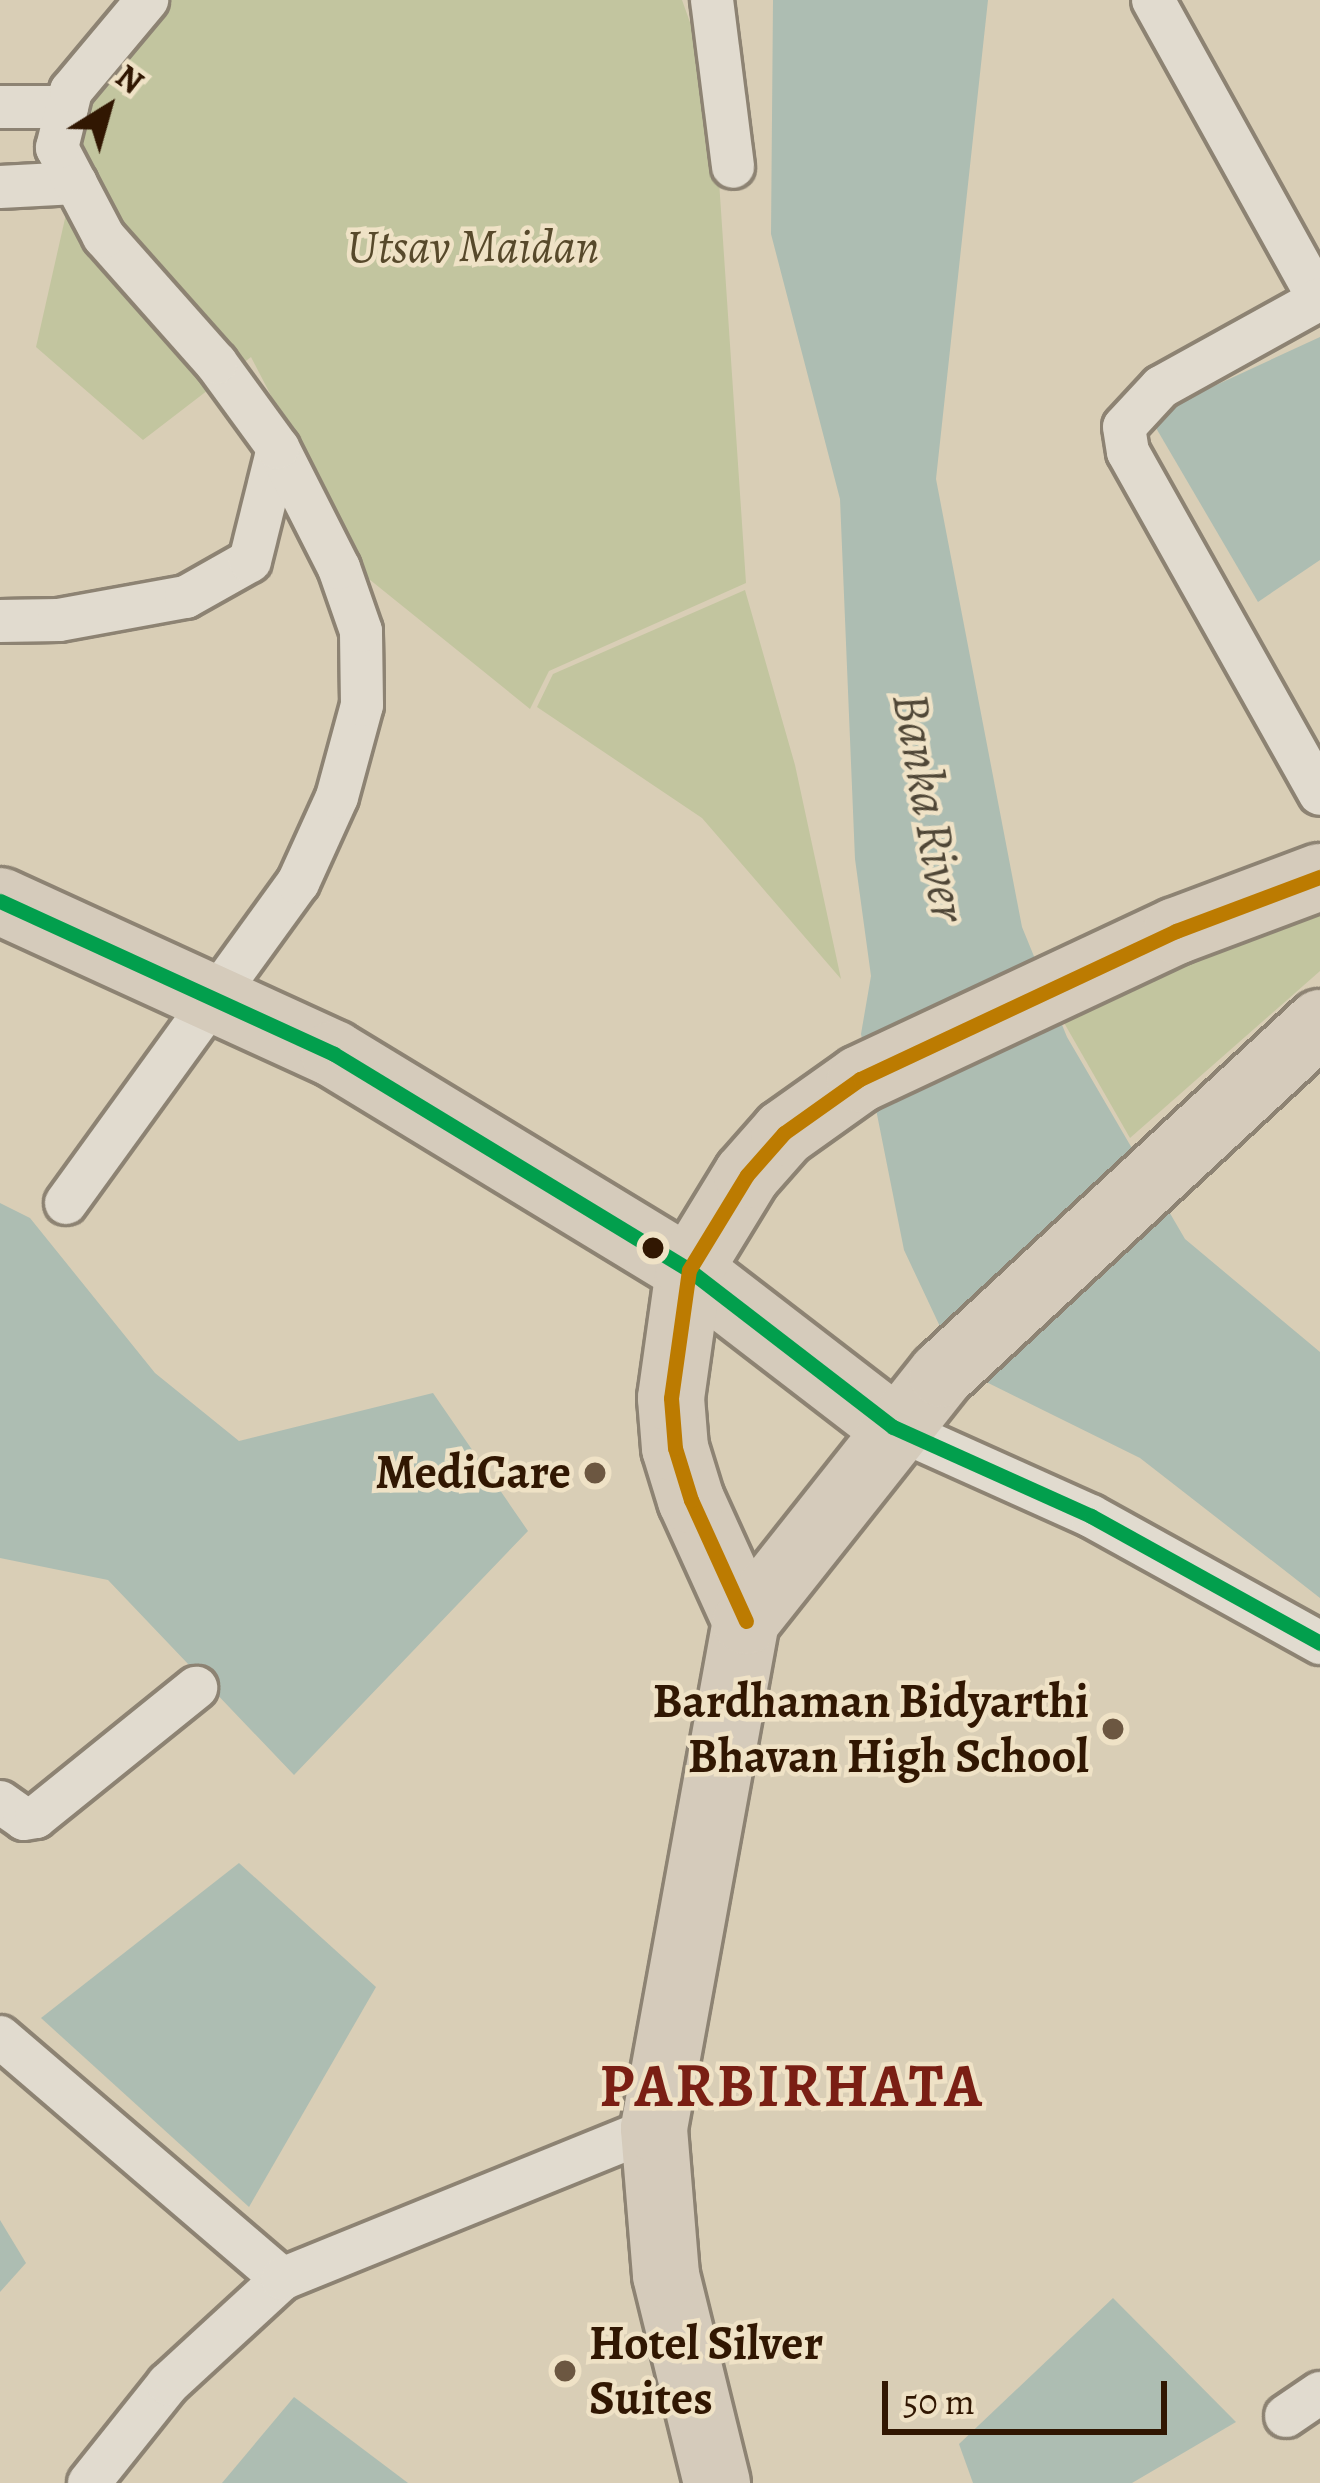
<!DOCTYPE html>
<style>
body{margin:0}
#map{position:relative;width:1320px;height:2483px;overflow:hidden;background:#d9ceb6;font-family:Alegreya,serif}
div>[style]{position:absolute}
.green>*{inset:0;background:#c2c59f}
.water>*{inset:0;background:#adbdb2}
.roads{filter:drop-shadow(3px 0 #8d8373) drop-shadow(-3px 0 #8d8373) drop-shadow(0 3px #8d8373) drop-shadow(0 -3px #8d8373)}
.street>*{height:42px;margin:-21px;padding:0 21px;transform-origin:21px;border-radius:21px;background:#e1dbcf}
.highway>*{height:66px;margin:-33px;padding:0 33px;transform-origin:33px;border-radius:33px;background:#d5cbbb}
.bus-1>*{height:15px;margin:-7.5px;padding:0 7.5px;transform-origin:7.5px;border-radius:7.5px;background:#029f4d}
.bus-2>*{height:15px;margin:-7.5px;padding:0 7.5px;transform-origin:7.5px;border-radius:7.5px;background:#bc7b01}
.dots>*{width:33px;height:33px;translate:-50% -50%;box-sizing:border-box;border:6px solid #efe2c6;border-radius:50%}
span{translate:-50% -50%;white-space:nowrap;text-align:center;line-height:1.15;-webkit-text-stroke:9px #efe2c6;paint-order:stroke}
.park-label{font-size:48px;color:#57492b;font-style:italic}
.poi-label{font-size:48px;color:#311702;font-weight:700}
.right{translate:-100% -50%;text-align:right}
.left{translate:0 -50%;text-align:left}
.water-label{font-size:51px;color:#504737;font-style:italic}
.district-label{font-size:60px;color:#7a1f14;font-weight:700;letter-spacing:3px}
.north{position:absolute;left:48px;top:48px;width:120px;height:120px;-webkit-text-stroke:9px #efe2c6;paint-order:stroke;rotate:37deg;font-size:33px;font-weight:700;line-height:48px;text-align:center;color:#311702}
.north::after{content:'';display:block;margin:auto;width:42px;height:54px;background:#311702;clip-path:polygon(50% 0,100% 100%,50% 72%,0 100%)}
.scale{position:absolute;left:882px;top:2381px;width:285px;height:54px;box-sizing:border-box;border:6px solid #311702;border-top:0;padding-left:15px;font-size:36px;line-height:42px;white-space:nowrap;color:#311702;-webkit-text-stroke:9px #efe2c6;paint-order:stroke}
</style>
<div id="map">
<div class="green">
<div style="clip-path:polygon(163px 0,682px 0,692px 28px,710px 47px,746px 583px,549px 671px,530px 709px,364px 575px,251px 357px,143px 440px,36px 347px,78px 161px,72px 122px)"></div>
<div style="clip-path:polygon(745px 590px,795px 765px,841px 979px,702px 818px,537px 707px,553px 674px)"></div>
<div style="clip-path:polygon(1320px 911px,1320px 971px,1130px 1138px,1059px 1014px)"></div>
</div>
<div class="water">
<div style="clip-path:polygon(773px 0,988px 0,936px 479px,1022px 927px,1067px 1037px,1185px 1239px,1320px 1352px,1320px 1598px,1140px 1458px,960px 1369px,904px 1250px,861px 1034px,871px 976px,855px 859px,840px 499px,771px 234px)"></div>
<div style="clip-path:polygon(1320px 337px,1320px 560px,1258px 602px,1149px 416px)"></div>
<div style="clip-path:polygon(0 1203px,30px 1218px,155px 1373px,239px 1441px,433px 1393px,528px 1531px,294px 1775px,108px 1580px,0 1558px)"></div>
<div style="clip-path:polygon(239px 1863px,376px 1987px,249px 2207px,41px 2018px)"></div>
<div style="clip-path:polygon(0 2220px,26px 2263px,0 2292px)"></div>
<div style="clip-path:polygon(1113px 2298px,1236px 2422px,1132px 2483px,973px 2483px,959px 2444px)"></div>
<div style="clip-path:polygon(294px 2397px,408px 2483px,222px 2483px)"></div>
</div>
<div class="roads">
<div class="street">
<div style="left:712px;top:0;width:168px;rotate:82.8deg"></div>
<div style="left:1153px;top:0;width:342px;rotate:61deg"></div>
<div style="left:0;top:107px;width:67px"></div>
<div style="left:0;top:187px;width:76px;rotate:-3deg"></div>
<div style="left:1320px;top:299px;width:182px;rotate:151deg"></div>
<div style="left:1161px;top:387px;width:54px;rotate:132.8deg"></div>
<div style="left:1124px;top:427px;width:25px;rotate:81deg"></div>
<div style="left:1128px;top:452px;width:392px;rotate:60.7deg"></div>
<div style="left:0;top:621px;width:59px;rotate:-1deg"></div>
<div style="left:59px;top:620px;width:129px;rotate:-10.3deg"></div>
<div style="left:186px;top:597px;width:73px;rotate:-29.4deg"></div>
<div style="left:250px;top:561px;width:116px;rotate:-76.1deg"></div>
<div style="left:66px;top:1203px;width:395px;rotate:-54.1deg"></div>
<div style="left:298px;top:883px;width:94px;rotate:-65.6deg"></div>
<div style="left:337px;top:797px;width:95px;rotate:-74.8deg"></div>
<div style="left:362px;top:705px;width:74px;rotate:-90.8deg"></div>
<div style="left:361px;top:631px;width:67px;rotate:-109.2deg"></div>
<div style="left:339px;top:568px;width:135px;rotate:-116.9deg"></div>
<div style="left:278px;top:448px;width:105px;rotate:-126.1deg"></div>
<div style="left:216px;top:363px;width:169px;rotate:-131.6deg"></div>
<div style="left:104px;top:237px;width:101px;rotate:-117.8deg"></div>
<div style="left:57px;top:148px;width:59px;rotate:-76.2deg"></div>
<div style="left:71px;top:91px;width:119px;rotate:-50.1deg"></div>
<div style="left:893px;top:1427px;width:217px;rotate:24.2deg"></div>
<div style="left:1091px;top:1516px;width:262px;rotate:29deg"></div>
<div style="left:0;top:1802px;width:29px;rotate:35deg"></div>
<div style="left:24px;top:1819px;width:12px;rotate:-9deg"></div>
<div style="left:36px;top:1817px;width:206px;rotate:-38.9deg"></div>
<div style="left:0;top:2037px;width:372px;rotate:40.6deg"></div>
<div style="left:1286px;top:2416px;width:41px;rotate:-34.1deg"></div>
<div style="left:89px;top:2483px;width:127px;rotate:-51.4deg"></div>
<div style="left:168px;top:2384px;width:155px;rotate:-42.6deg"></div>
<div style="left:282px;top:2279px;width:401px;rotate:-22.1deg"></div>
</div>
<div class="highway">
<div style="left:0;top:901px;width:367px;rotate:24.6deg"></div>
<div style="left:334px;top:1054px;width:416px;rotate:31.3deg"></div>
<div style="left:689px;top:1270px;width:257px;rotate:37.6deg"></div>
<div style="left:746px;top:1621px;width:133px;rotate:-114.4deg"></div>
<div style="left:691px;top:1500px;width:54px;rotate:-107.1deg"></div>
<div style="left:675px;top:1448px;width:50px;rotate:-94.6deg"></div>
<div style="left:671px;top:1398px;width:129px;rotate:-82deg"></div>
<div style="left:689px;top:1270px;width:111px;rotate:-58.6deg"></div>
<div style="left:747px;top:1175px;width:56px;rotate:-48.6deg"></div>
<div style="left:784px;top:1133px;width:93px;rotate:-35.4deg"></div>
<div style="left:860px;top:1079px;width:349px;rotate:-25.1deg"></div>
<div style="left:1176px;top:931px;width:154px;rotate:-20.6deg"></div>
<div style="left:717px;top:2483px;width:214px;rotate:-103.8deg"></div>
<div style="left:666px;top:2275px;width:147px;rotate:-94.7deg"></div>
<div style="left:654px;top:2128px;width:515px;rotate:-79.72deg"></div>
<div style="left:746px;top:1621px;width:315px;rotate:-51.6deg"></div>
<div style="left:942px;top:1374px;width:516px;rotate:-42.88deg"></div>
</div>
</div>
<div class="bus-1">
<div style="left:0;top:901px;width:367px;rotate:24.6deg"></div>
<div style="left:334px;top:1054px;width:416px;rotate:31.3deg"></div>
<div style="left:689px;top:1270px;width:257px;rotate:37.6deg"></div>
<div style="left:893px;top:1427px;width:217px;rotate:24.2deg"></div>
<div style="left:1091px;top:1516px;width:262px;rotate:29deg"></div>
</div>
<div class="bus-2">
<div style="left:746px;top:1621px;width:133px;rotate:-114.4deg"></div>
<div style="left:691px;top:1500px;width:54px;rotate:-107.1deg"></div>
<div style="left:675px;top:1448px;width:50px;rotate:-94.6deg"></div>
<div style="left:671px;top:1398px;width:129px;rotate:-82deg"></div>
<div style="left:689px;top:1270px;width:111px;rotate:-58.6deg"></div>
<div style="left:747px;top:1175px;width:56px;rotate:-48.6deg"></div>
<div style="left:784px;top:1133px;width:93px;rotate:-35.4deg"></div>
<div style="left:860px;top:1079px;width:349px;rotate:-25.1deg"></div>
<div style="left:1176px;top:931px;width:154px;rotate:-20.6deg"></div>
</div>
<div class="dots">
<div style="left:653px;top:1248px;background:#311702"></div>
<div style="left:595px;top:1473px;background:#6c5741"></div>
<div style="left:1113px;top:1729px;background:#6c5741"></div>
<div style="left:565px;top:2371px;background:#6c5741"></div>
</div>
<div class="park-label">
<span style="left:473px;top:247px">Utsav Maidan</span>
</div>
<div class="poi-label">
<span class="right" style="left:571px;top:1473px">MediCare</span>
<span class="right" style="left:1089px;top:1729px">Bardhaman Bidyarthi<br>Bhavan High School</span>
<span class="left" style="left:589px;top:2371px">Hotel Silver<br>Suites</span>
</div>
<div class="water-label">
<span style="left:930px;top:807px;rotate:80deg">Banka River</span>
</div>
<div class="district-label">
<span style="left:792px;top:2086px">PARBIRHATA</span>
</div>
<div class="north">N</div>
<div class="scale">50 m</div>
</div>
